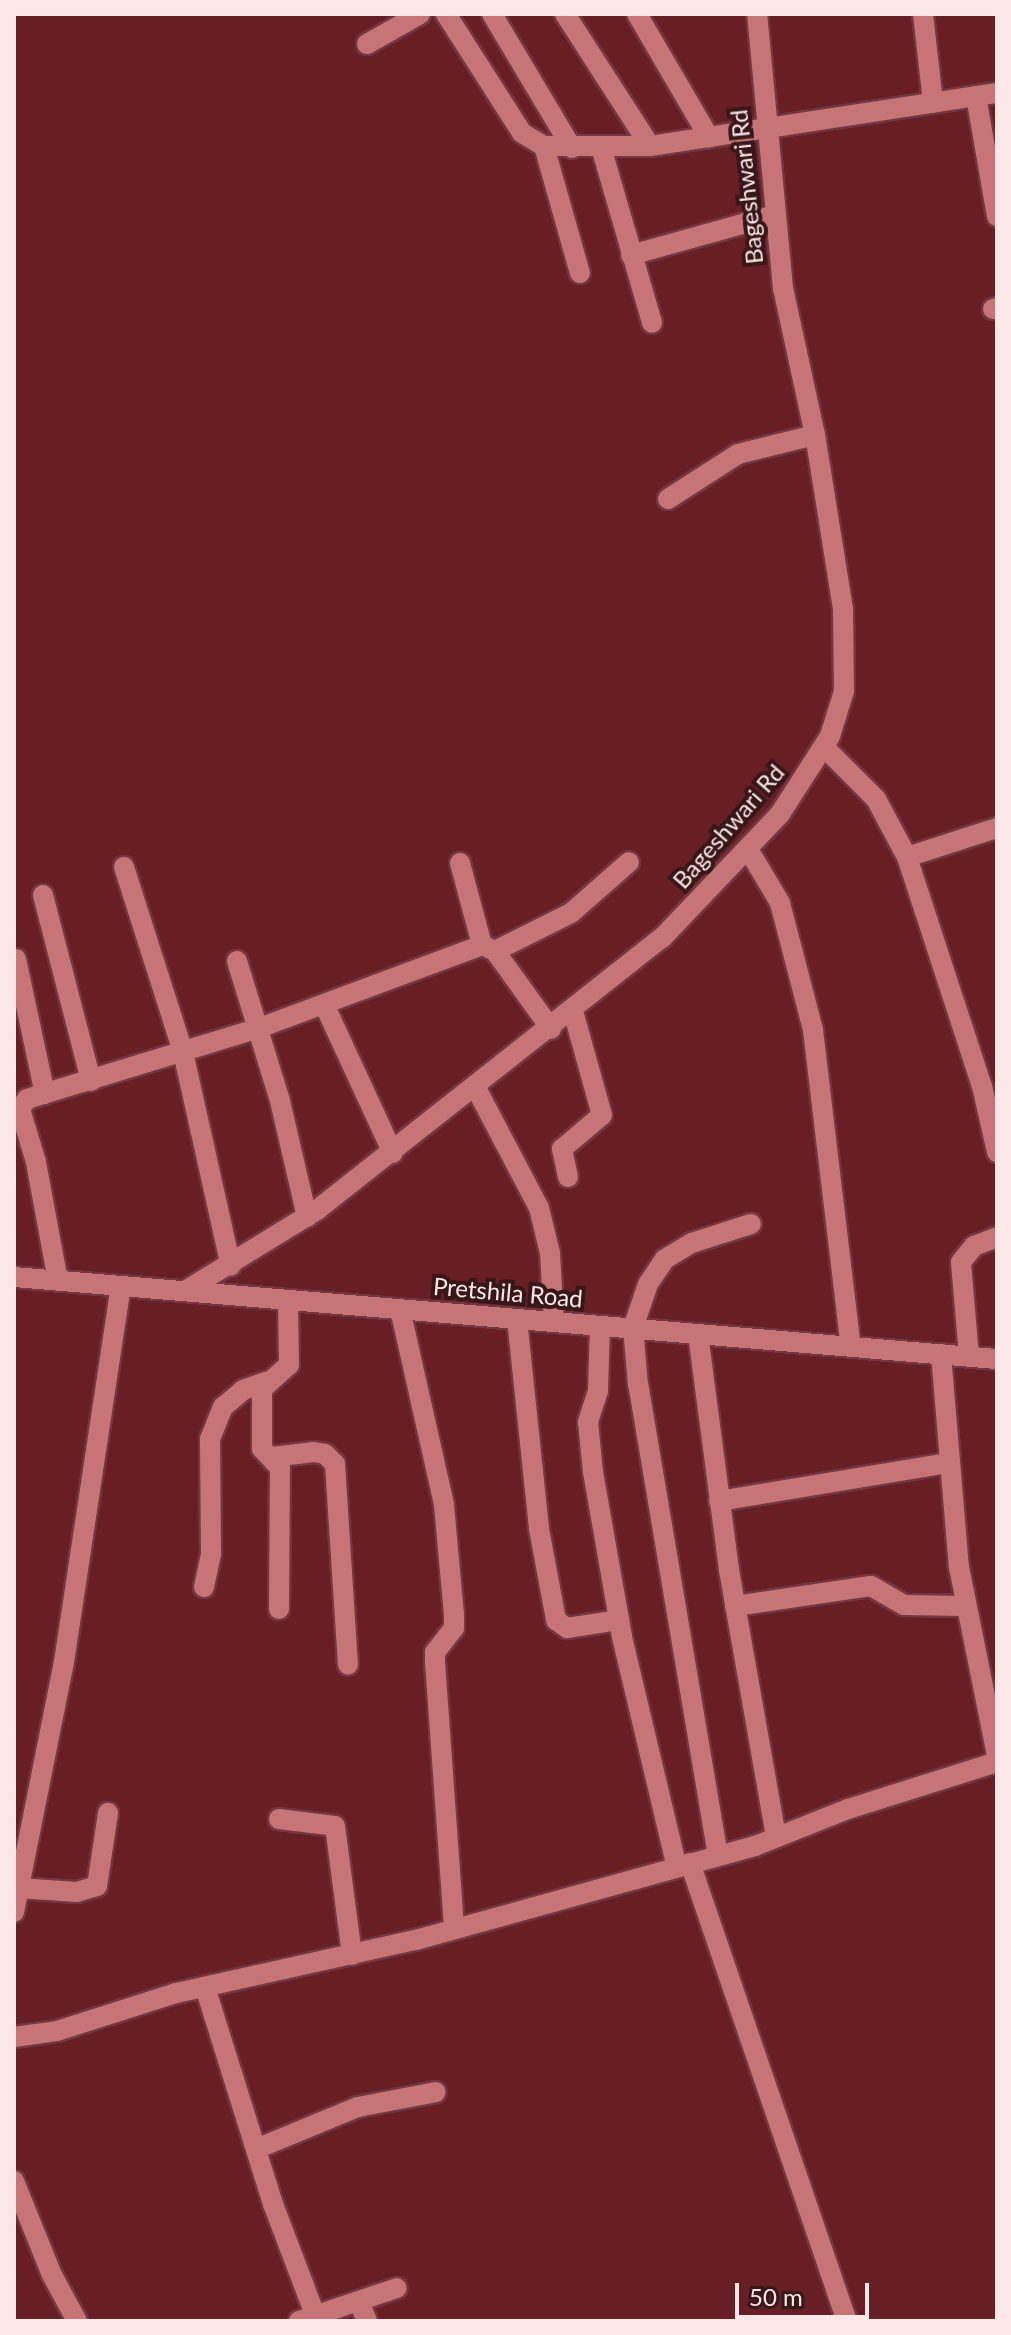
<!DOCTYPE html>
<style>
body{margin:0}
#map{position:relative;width:1011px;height:2335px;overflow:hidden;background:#671e25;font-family:Lato,sans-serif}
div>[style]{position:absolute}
.roads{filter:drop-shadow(2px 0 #733741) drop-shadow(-2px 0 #733741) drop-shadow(0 2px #733741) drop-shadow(0 -2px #733741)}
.minor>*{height:20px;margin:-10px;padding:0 10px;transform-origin:10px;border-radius:10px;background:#c77476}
span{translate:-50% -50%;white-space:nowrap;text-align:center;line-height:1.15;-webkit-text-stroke:8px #371718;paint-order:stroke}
.street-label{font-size:24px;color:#fae7e7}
.frame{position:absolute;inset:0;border:16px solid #fae7e7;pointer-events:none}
.scale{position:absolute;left:735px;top:2283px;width:134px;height:36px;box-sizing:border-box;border:4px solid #fae7e7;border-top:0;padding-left:10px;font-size:24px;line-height:28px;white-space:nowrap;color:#fae7e7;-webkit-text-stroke:6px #371718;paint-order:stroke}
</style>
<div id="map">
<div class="roads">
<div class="minor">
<div style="left:446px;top:14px;width:141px;rotate:57.4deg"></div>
<div style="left:522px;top:133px;width:26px;rotate:31deg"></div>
<div style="left:544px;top:146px;width:106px"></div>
<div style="left:650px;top:146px;width:351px;rotate:-8.7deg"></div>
<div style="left:492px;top:14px;width:156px;rotate:59.2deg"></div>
<div style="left:565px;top:14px;width:157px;rotate:57.2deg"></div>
<div style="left:637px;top:14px;width:143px;rotate:59.7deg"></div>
<div style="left:923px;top:14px;width:89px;rotate:83.5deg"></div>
<div style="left:367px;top:44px;width:61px;rotate:-29.5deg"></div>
<div style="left:976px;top:96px;width:122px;rotate:80.1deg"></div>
<div style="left:544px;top:146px;width:132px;rotate:74.2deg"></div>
<div style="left:601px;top:147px;width:183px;rotate:73.8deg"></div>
<div style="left:631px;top:255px;width:148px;rotate:-15.6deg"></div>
<div style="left:993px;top:309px;width:4px;rotate:-14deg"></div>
<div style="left:668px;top:499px;width:83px;rotate:-32.7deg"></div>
<div style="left:738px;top:454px;width:79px;rotate:-13.9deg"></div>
<div style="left:824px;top:747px;width:74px;rotate:45deg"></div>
<div style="left:876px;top:799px;width:66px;rotate:61.9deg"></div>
<div style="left:907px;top:857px;width:241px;rotate:71.9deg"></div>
<div style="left:982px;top:1086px;width:68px;rotate:77.2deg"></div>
<div style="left:748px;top:849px;width:63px;rotate:59.3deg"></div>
<div style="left:780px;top:903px;width:131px;rotate:75.4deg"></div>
<div style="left:813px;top:1030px;width:319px;rotate:83.2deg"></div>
<div style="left:907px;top:857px;width:95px;rotate:-17.9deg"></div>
<div style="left:460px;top:863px;width:85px;rotate:75deg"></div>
<div style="left:124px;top:867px;width:194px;rotate:72.3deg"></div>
<div style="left:183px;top:1052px;width:219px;rotate:77.4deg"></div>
<div style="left:43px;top:895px;width:192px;rotate:75.5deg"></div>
<div style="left:495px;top:951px;width:85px;rotate:-26.6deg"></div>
<div style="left:571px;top:913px;width:77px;rotate:-41.3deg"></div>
<div style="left:16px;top:959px;width:138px;rotate:77.9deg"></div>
<div style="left:237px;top:961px;width:146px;rotate:72.9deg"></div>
<div style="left:280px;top:1101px;width:119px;rotate:76.9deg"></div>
<div style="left:324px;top:1004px;width:164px;rotate:65.2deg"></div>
<div style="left:476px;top:1088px;width:136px;rotate:62.3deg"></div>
<div style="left:539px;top:1208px;width:46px;rotate:76.3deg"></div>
<div style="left:550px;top:1253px;width:69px;rotate:86.7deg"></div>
<div style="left:568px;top:1177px;width:29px;rotate:-102deg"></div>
<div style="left:562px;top:1149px;width:52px;rotate:-40.4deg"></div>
<div style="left:602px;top:1115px;width:108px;rotate:-105.6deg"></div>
<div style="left:14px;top:1277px;width:986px;rotate:4.77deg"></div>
<div style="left:58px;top:1281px;width:121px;rotate:-100.5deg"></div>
<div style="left:36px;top:1162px;width:55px;rotate:-106.8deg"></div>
<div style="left:20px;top:1109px;width:12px;rotate:-55deg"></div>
<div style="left:27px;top:1099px;width:243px;rotate:-17deg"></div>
<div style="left:259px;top:1028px;width:238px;rotate:-20.4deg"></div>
<div style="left:482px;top:945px;width:14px;rotate:25deg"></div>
<div style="left:495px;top:951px;width:96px;rotate:54.3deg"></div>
<div style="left:185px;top:1291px;width:155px;rotate:-31.5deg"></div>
<div style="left:317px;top:1210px;width:439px;rotate:-38.3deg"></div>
<div style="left:662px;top:938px;width:171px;rotate:-46.4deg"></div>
<div style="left:780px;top:814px;width:93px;rotate:-57.3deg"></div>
<div style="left:830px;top:736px;width:47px;rotate:-72.7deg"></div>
<div style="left:844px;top:691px;width:82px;rotate:-90.7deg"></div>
<div style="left:843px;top:609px;width:176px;rotate:-99.1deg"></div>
<div style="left:815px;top:435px;width:150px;rotate:-102.3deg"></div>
<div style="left:783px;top:288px;width:275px;rotate:-95.4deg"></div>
<div style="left:400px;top:1309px;width:201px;rotate:77.3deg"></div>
<div style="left:444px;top:1505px;width:110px;rotate:84.8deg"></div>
<div style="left:454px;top:1615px;width:13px;rotate:90deg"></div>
<div style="left:454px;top:1628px;width:31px;rotate:128deg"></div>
<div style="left:435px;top:1652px;width:10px;rotate:90deg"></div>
<div style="left:435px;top:1662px;width:268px;rotate:85.9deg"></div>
<div style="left:517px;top:1319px;width:211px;rotate:84deg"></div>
<div style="left:539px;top:1529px;width:93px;rotate:79.4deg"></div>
<div style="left:556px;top:1620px;width:14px;rotate:36deg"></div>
<div style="left:567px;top:1628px;width:53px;rotate:-8.7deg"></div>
<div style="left:600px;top:1326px;width:65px;rotate:91.8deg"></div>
<div style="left:598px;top:1391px;width:33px;rotate:108deg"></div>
<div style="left:588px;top:1422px;width:50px;rotate:84.3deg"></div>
<div style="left:593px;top:1472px;width:168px;rotate:80deg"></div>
<div style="left:622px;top:1637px;width:236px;rotate:76.6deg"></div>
<div style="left:698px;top:1334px;width:238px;rotate:82.5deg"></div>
<div style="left:729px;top:1570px;width:271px;rotate:80deg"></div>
<div style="left:941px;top:1354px;width:214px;rotate:85.2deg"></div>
<div style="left:959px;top:1567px;width:193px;rotate:78.6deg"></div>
<div style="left:969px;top:1356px;width:94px;rotate:-94.9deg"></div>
<div style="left:961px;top:1262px;width:21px;rotate:-51deg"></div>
<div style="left:974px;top:1246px;width:25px;rotate:-21deg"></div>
<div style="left:272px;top:1457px;width:42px;rotate:-6.8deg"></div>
<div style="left:314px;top:1452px;width:11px;rotate:10deg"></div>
<div style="left:325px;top:1454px;width:14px;rotate:45deg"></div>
<div style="left:335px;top:1464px;width:201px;rotate:86.3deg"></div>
<div style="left:719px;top:1501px;width:232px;rotate:-9.4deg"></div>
<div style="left:204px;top:1587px;width:35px;rotate:-78deg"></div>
<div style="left:211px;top:1553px;width:114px;rotate:-90.5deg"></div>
<div style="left:210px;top:1439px;width:35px;rotate:-68deg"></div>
<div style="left:223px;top:1407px;width:26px;rotate:-40deg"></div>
<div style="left:243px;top:1390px;width:23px;rotate:-20deg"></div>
<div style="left:735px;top:1606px;width:137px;rotate:-8.4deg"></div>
<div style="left:871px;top:1586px;width:38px;rotate:30deg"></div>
<div style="left:904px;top:1605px;width:61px;rotate:0.9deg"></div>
<div style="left:279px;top:1609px;width:141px;rotate:-89.6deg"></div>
<div style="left:280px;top:1468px;width:26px;rotate:-133deg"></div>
<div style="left:262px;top:1449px;width:60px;rotate:-90deg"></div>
<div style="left:262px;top:1389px;width:36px;rotate:-42deg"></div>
<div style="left:289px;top:1365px;width:65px;rotate:-90.9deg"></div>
<div style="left:279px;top:1819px;width:56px;rotate:7.1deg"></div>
<div style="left:335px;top:1826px;width:130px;rotate:82.5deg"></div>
<div style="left:718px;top:1856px;width:478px;rotate:-99.6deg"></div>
<div style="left:638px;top:1385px;width:57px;rotate:-95deg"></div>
<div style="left:633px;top:1328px;width:46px;rotate:-71.2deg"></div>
<div style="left:648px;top:1284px;width:30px;rotate:-56deg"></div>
<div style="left:665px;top:1259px;width:31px;rotate:-31deg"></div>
<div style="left:692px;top:1243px;width:62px;rotate:-17.9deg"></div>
<div style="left:690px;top:1863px;width:484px;rotate:71.1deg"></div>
<div style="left:18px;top:1888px;width:59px;rotate:3.9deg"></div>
<div style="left:77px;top:1892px;width:21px;rotate:-17deg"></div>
<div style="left:97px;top:1886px;width:74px;rotate:-81.4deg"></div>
<div style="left:14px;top:1912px;width:255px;rotate:-78.7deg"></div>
<div style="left:64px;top:1662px;width:380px;rotate:-81.4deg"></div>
<div style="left:205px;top:1987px;width:227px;rotate:72.6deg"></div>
<div style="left:273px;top:2204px;width:121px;rotate:69.2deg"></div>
<div style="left:14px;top:2037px;width:43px;rotate:-7.9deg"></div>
<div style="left:57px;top:2031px;width:125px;rotate:-17.7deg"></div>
<div style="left:176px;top:1993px;width:246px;rotate:-12.5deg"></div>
<div style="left:416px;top:1940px;width:352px;rotate:-15.5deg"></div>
<div style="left:755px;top:1846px;width:100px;rotate:-21.7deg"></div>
<div style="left:848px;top:1809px;width:156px;rotate:-17.5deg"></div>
<div style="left:256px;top:2149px;width:110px;rotate:-22.4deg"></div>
<div style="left:358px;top:2107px;width:79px;rotate:-10.9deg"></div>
<div style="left:14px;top:2181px;width:101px;rotate:68deg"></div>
<div style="left:52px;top:2275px;width:52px;rotate:61.5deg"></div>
<div style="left:359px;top:2302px;width:21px;rotate:67deg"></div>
<div style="left:299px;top:2321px;width:103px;rotate:-18.6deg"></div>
</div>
</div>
<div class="street-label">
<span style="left:746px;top:187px;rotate:-96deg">Bageshwari Rd</span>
<span style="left:728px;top:826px;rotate:-49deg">Bageshwari Rd</span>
<span style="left:508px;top:1292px;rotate:5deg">Pretshila Road</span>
</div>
<div class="frame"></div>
<div class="scale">50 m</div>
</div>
